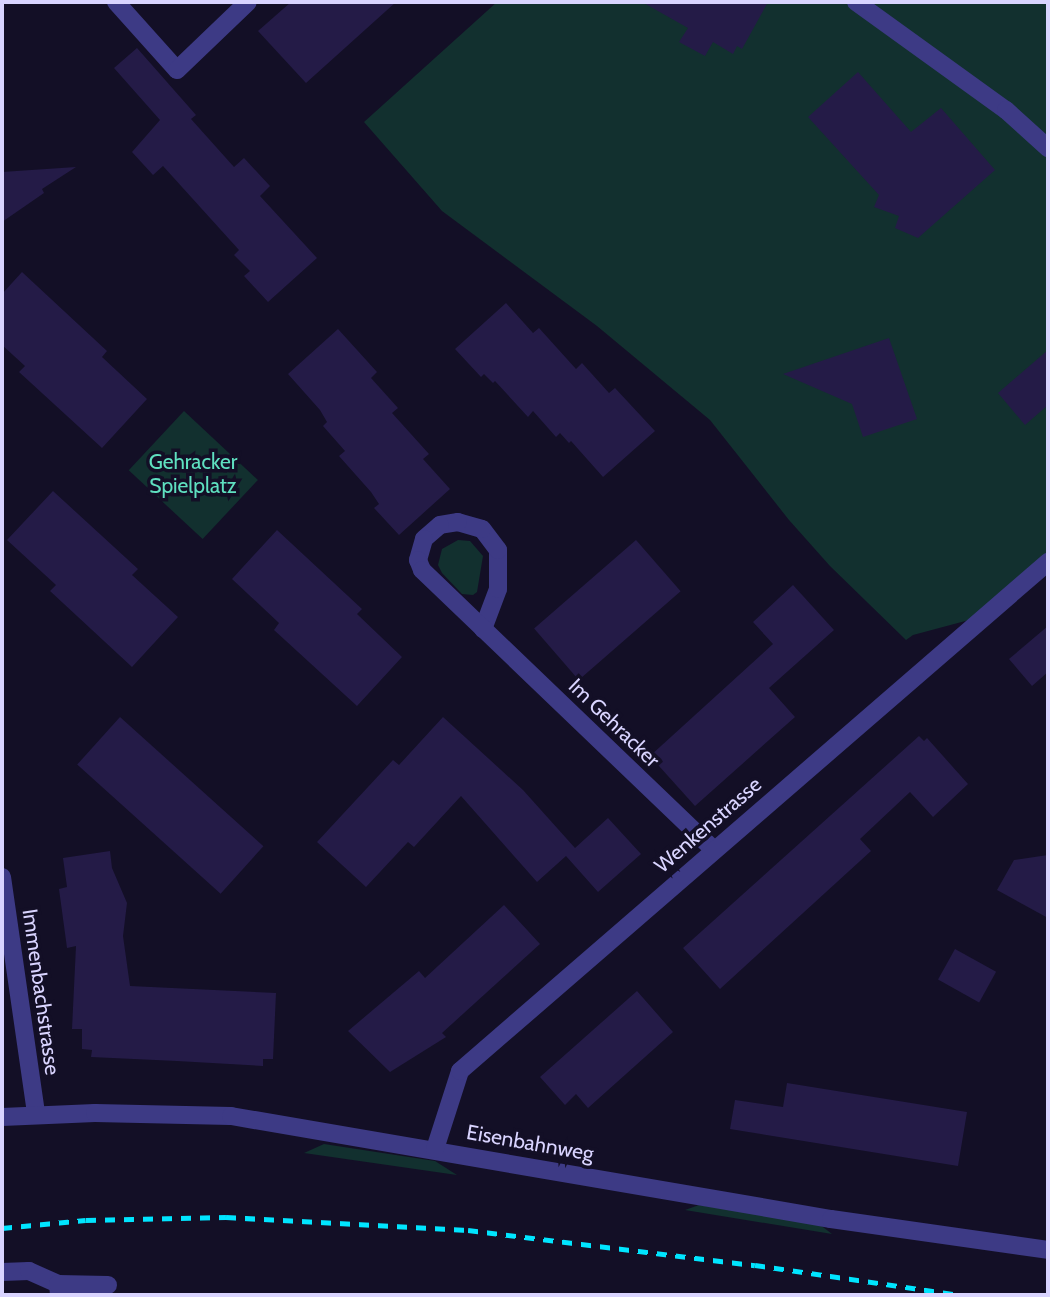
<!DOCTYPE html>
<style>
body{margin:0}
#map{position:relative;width:1050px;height:1297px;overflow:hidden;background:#130f26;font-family:Cabin,sans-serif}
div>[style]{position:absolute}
.green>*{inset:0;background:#12302f;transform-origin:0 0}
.building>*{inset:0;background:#241b47;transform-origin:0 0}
.minor>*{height:18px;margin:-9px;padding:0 9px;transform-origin:9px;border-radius:9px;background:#3d3a85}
.rail>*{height:5px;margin-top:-2.5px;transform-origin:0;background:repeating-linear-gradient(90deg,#00e5ff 0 10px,transparent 0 19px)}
span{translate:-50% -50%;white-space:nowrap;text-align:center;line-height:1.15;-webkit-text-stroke:7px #130f26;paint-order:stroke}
.park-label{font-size:21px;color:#5fe0c0}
.street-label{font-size:21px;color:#d9d4ff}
.frame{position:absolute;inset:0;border:4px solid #d9d4ff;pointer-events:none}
</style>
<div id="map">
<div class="green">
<div style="clip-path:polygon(497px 2px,1048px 2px,1048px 562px,984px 616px,913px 635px,906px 640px,830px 566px,789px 520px,710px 420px,597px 326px,442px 211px,364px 122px)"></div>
<div style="left:184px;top:411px;width:101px;height:81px;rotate:43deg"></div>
<div style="clip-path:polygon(458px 540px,470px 541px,483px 556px,477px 592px,473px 595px,462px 594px,442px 573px,438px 565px,442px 549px)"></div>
<div style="clip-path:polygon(324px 1144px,435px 1161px,457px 1175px,304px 1153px)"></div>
<div style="clip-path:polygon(699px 1205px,819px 1224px,832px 1234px,685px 1210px)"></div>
</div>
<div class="building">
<div style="clip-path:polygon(291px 2px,396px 2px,306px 83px,258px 31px)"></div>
<div style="clip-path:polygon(642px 2px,768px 2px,742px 49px,737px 46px,733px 54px,713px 42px,705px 56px,679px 42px,688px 28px)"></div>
<div style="clip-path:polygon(137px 48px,196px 115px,191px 119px,234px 167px,244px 158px,270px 186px,260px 196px,317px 258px,268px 302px,244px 276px,250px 271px,234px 255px,239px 250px,163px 166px,153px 175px,132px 152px,160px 120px,114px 68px)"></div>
<div style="clip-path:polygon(858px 72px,911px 132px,941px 108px,995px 170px,918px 238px,895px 228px,899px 216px,874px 207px,879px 195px,808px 117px)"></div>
<div style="clip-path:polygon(76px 167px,42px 189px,44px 193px,2px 222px,2px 172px)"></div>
<div style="clip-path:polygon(22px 272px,107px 351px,102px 357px,147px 399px,102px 448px,19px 372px,25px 366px,2px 345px,2px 294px)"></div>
<div style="clip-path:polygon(506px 303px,533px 333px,539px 328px,576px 369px,582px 363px,609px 393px,615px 388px,655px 431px,603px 477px,571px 441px,569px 443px,560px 433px,556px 437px,533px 411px,528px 417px,495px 381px,493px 383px,484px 374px,481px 377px,455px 349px)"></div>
<div style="clip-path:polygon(338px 329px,377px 372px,371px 378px,398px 408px,392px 413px,429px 454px,423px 459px,450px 489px,399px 535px,374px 508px,379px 504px,371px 492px,339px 456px,345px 451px,323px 426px,327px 422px,320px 410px,288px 374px)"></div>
<div style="clip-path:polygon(889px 338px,917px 419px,863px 437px,852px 404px,783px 374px)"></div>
<div style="clip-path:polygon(1048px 350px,1048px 405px,1025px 425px,998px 393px)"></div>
<div style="clip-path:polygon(53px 491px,138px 569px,132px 575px,178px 617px,132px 667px,50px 591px,56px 585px,7px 540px)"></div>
<div style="clip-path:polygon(277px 530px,362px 609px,357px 614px,402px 657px,357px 706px,274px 630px,279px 623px,232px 579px)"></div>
<div style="left:636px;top:540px;width:68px;height:135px;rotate:49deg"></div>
<div style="clip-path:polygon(793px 585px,834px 630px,769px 688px,795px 717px,695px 806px,650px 756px,773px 644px,753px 622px)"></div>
<div style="clip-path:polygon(1048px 626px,1048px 672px,1032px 686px,1009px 659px)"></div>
<div style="left:120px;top:717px;width:193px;height:64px;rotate:42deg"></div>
<div style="clip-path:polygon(443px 717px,523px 790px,575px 848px,608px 818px,641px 854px,598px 892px,566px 856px,537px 882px,461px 796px,414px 847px,408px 842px,366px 887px,317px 842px,393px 760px,399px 765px)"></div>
<div style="clip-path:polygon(919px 736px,924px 741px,927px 738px,968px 784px,933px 817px,910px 792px,860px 839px,871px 851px,720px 989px,683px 948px)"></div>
<div style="clip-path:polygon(110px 851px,112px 868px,127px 903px,123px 936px,130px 986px,276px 993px,273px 1059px,263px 1059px,263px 1066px,177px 1061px,91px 1057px,92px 1050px,82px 1049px,82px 1029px,72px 1029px,76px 946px,67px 948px,59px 889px,67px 887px,63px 858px)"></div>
<div style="clip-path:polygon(1048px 855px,1048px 918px,997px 890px,1014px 860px)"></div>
<div style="clip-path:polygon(504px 905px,540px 944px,442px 1033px,446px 1037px,390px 1072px,348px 1031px,419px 971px,425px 978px)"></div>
<div style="left:955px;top:949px;width:47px;height:35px;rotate:29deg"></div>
<div style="clip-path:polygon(637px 991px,673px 1032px,588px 1108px,576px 1094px,565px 1105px,540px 1077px)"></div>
<div style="clip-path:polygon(787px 1083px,967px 1112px,958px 1166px,730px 1129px,735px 1100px,783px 1107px)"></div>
</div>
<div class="minor">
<div style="left:116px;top:2px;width:91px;rotate:48.1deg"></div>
<div style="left:177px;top:70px;width:98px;rotate:-43.8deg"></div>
<div style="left:856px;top:2px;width:185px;rotate:35.8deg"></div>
<div style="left:1006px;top:110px;width:57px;rotate:42.1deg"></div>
<div style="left:483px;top:629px;width:43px;rotate:-69.4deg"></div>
<div style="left:498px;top:589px;width:39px;rotate:-90deg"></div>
<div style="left:498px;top:550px;width:26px;rotate:-127deg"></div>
<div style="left:482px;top:529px;width:25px;rotate:-164deg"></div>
<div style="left:458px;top:522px;width:18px;rotate:171deg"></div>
<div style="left:440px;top:525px;width:21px;rotate:139deg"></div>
<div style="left:424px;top:539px;width:22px;rotate:106deg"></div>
<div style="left:418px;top:560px;width:11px;rotate:68deg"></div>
<div style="left:422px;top:570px;width:405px;rotate:43.8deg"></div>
<div style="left:2px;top:877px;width:239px;rotate:81.8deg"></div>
<div style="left:2px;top:1117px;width:93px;rotate:-2.5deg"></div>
<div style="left:95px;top:1113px;width:136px;rotate:1.3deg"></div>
<div style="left:231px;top:1116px;width:609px;rotate:9.74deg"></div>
<div style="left:831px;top:1219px;width:219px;rotate:8.1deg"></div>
<div style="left:435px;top:1149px;width:82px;rotate:-72.2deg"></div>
<div style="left:460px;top:1071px;width:778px;rotate:-40.88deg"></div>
<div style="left:2px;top:1272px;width:27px;rotate:-2deg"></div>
<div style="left:29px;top:1271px;width:32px;rotate:24deg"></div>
<div style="left:59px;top:1295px;width:11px;rotate:-95deg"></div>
<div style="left:58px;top:1284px;width:50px;rotate:1.1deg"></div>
</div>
<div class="rail">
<div style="left:2px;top:1228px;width:84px;rotate:-5.4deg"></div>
<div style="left:86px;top:1220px;width:140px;rotate:-1.2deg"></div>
<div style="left:226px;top:1217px;width:242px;rotate:3.1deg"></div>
<div style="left:468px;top:1230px;width:289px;rotate:7deg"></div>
<div style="left:755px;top:1265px;width:207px;rotate:8.3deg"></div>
</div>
<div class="park-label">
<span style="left:193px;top:474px">Gehracker<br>Spielplatz</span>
</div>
<div class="street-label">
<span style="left:614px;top:723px;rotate:44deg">Im Gehracker</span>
<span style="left:708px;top:825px;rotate:-41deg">Wenkenstrasse</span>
<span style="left:41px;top:992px;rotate:82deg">Immenbachstrasse</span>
<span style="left:530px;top:1143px;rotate:10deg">Eisenbahnweg</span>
</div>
<div class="frame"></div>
</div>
